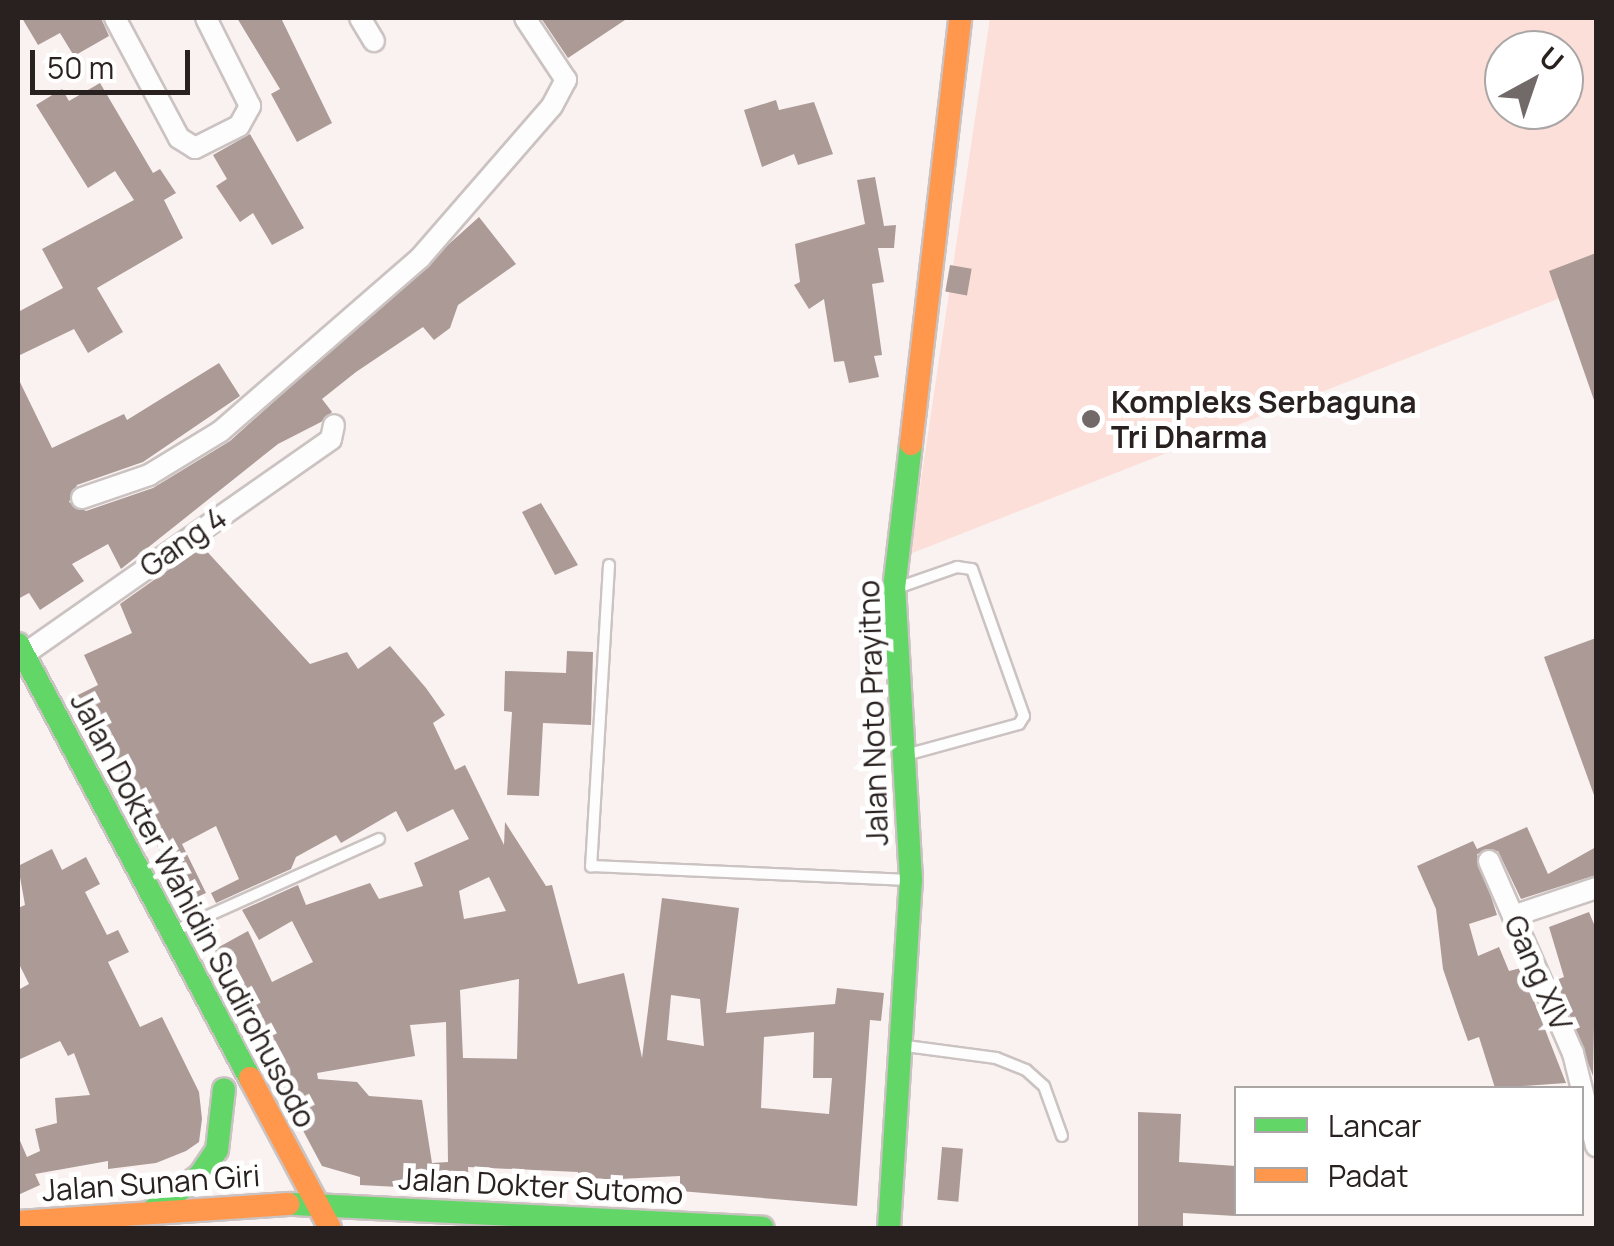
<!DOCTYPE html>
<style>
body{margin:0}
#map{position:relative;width:1614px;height:1246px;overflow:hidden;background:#faf2f0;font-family:Manrope,sans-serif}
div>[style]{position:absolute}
.green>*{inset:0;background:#fcdfd9}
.building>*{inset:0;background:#ac9a96;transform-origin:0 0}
.roads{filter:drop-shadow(2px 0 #cbc3c2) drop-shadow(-2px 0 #cbc3c2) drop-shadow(0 2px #cbc3c2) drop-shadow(0 -2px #cbc3c2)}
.lane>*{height:10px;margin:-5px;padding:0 5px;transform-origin:5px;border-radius:5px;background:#fefdfd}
.street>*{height:20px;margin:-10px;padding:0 10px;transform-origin:10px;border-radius:10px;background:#fefdfd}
.fast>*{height:22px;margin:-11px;padding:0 11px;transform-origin:11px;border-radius:11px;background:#63d668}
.slow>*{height:22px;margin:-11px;padding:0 11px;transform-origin:11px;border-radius:11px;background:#ff974d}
.dots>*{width:28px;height:28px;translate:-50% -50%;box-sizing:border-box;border:5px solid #fff;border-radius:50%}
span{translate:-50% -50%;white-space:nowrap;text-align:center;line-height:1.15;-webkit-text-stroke:10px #fff;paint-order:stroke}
.poi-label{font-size:30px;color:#29211f;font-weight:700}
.left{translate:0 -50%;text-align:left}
.street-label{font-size:30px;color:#29211f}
.frame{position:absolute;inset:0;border:20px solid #29211f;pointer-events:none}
.legend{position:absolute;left:1234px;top:1086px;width:350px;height:130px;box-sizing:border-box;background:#fff;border:2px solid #a9a6a5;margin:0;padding:12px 18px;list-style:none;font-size:30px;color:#29211f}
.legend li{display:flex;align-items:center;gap:20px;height:50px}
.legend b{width:50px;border:2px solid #a9a6a5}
.north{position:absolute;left:1484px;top:30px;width:100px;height:100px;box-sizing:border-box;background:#fff;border:2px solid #a9a6a5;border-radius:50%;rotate:40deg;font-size:28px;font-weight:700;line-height:40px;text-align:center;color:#29211f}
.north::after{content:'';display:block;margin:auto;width:35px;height:45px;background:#726a68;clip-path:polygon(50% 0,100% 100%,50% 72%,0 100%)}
.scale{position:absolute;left:30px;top:50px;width:160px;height:45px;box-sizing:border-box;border:5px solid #29211f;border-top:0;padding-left:12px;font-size:30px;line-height:35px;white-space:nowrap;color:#29211f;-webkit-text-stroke:8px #fff;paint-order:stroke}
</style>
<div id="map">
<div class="green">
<div style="clip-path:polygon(evenodd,990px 18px,1596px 18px,1596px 284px,910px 554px,990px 18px,1504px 50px,1564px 50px,1564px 110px,1504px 110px,1504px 50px)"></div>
</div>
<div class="building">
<div style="clip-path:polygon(22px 18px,101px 18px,109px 36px,74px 56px,60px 33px,38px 45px)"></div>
<div style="clip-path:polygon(237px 18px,281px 18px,332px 123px,297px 142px,271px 94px,280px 89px)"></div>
<div style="clip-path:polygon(541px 18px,628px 18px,568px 58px)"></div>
<div style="clip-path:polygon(100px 83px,153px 173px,160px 169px,176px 193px,164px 200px,183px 238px,97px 288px,123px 332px,88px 353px,74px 329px,18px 356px,18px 312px,63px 288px,42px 249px,134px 200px,115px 171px,88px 188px,36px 105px,62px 89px,69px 101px)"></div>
<div style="clip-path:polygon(776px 100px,779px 110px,814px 102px,833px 154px,798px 165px,794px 154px,762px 167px,744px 110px)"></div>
<div style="clip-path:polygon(250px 134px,304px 228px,272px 245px,253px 213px,240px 222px,216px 186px,227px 179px,213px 155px)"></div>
<div style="clip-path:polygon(875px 177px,884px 226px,896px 225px,894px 248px,878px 248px,884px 282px,872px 284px,882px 355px,874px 356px,879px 377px,849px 383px,844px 361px,834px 362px,824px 299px,809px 309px,794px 285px,800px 282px,795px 244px,865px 224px,857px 180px)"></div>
<div style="clip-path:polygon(479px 217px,516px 264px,458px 305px,450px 328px,434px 340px,423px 327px,356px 372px,322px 399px,332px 412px,321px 422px,278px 444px,121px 569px,108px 544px,72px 564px,84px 581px,40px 610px,29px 593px,18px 599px,18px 378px,52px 448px,124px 414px,127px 420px,219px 363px,240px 396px,143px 462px,77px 485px,69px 502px,86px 511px,153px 488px,230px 441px)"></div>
<div style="clip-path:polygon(1596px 253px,1596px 402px,1595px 403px,1549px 271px)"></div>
<div style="left:950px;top:265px;width:22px;height:27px;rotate:10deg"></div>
<div style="clip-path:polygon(541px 503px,578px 565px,555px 575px,522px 512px)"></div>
<div style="clip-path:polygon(evenodd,202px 546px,310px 664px,347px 652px,358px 669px,390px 646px,426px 688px,445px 715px,433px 723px,455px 770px,465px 765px,504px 845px,505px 822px,546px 886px,552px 885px,578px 984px,624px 973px,642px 1058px,662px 898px,739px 908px,726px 1013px,835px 1004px,837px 988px,884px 993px,881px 1021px,870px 1020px,857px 1206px,680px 1191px,680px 1176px,619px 1179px,620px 1190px,579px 1193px,578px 1172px,468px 1167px,469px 1188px,418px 1188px,360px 1185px,360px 1177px,322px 1166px,208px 953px,248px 931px,272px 982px,313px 962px,292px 921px,259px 940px,242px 910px,298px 885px,306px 905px,370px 883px,379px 899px,423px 886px,414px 863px,469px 839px,453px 809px,407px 832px,396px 811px,341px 843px,336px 835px,296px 857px,291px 869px,216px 903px,211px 893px,239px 879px,216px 826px,182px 844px,206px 893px,182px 904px,150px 829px,144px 832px,115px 756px,106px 761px,72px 698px,98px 685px,84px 655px,132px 633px,120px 604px,202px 546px,489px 877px,506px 911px,464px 919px,459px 891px,489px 877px,202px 546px,519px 979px,517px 1059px,463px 1058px,460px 990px,519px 979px,202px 546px,671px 995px,700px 999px,704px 1046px,667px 1040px,671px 995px,202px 546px,446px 1022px,448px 1162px,432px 1163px,422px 1100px,369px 1096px,357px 1082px,318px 1079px,317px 1073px,415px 1056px,410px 1025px,446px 1022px,202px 546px,814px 1032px,813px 1078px,832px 1078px,829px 1114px,761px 1108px,764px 1037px,814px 1032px)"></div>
<div style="clip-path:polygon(1596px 638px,1596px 795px,1594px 795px,1544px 657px)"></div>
<div style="clip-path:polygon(567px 651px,593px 652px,591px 725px,543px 723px,539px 796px,507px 795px,512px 712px,504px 711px,505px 671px,566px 673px)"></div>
<div style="clip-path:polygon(1527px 827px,1548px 874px,1596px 847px,1596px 875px,1521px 899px,1498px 851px,1477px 854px,1497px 915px,1469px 924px,1478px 956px,1499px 947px,1509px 971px,1521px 968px,1566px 1083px,1495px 1088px,1479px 1037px,1468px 1041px,1458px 1013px,1443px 969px,1436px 909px,1417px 866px,1473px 841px,1477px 849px)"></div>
<div style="clip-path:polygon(52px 849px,62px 870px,86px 857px,100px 884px,85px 892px,107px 935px,118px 930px,129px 952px,108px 962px,140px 1027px,162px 1017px,199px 1092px,202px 1119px,199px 1142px,186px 1151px,156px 1163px,108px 1169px,108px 1161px,35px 1174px,40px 1185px,18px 1195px,18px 1136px,27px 1157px,40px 1151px,35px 1129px,57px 1123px,55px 1098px,90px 1095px,74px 1053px,68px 1056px,60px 1041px,18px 1060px,18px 990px,29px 984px,18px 962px,18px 908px,25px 905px,18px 866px)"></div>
<div style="clip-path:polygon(1589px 912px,1596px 929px,1593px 1076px,1556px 980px,1564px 977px,1549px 927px)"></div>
<div style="clip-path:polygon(1138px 1112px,1181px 1114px,1179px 1162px,1236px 1166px,1236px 1216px,1183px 1213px,1183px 1227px,1138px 1228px)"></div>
<div style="left:942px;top:1147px;width:21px;height:53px;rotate:5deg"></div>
</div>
<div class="roads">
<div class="lane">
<div style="left:609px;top:565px;width:302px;rotate:93.4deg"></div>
<div style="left:591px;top:866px;width:319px;rotate:2.5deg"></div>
<div style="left:897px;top:588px;width:64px;rotate:-19.3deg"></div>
<div style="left:957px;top:567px;width:15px;rotate:8deg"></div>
<div style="left:972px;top:569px;width:156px;rotate:70.5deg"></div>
<div style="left:1024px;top:716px;width:9px;rotate:122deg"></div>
<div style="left:1019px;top:724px;width:117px;rotate:164.7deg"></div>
<div style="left:181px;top:928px;width:217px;rotate:-24.2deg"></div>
<div style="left:906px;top:1046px;width:91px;rotate:7.6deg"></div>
<div style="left:996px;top:1058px;width:32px;rotate:22deg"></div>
<div style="left:1026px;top:1070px;width:24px;rotate:42deg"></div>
<div style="left:1044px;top:1086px;width:53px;rotate:70.2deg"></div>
</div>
<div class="street">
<div style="left:115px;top:18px;width:136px;rotate:61.9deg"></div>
<div style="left:179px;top:138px;width:19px;rotate:32deg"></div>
<div style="left:195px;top:148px;width:49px;rotate:-26.6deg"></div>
<div style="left:239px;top:126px;width:23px;rotate:-61deg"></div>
<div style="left:250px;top:106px;width:98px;rotate:-116.6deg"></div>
<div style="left:360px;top:18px;width:27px;rotate:59deg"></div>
<div style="left:82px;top:498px;width:71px;rotate:-18.9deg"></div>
<div style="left:149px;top:475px;width:84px;rotate:-31.4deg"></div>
<div style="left:221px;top:431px;width:264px;rotate:-41deg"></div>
<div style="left:420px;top:258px;width:201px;rotate:-49deg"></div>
<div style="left:552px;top:106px;width:30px;rotate:-62deg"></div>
<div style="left:566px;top:80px;width:74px;rotate:-123.5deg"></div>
<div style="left:23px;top:655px;width:376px;rotate:-35deg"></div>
<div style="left:331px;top:439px;width:14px;rotate:-78deg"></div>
<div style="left:1489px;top:861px;width:210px;rotate:66.4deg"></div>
<div style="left:1573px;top:1053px;width:96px;rotate:76.1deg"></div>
<div style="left:1513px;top:916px;width:88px;rotate:-18.6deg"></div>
</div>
<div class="fast">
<div style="left:18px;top:644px;width:492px;rotate:61.9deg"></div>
<div style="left:295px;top:1204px;width:468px;rotate:2.9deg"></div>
<div style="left:154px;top:1209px;width:57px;rotate:-36.5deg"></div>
<div style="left:200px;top:1175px;width:30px;rotate:-56deg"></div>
<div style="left:217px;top:1150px;width:61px;rotate:-83.5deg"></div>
<div style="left:889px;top:1228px;width:349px;rotate:-86.4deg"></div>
<div style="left:911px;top:880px;width:291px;rotate:-93.3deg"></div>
<div style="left:894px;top:589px;width:146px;rotate:-83.3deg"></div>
</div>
<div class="slow">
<div style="left:911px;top:444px;width:429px;rotate:-83.4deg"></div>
<div style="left:250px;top:1078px;width:170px;rotate:61.9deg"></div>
<div style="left:18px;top:1222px;width:271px;rotate:-3.8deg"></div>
</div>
</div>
<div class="dots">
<div style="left:1091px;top:419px;background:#726a68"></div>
</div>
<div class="poi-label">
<span class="left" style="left:1111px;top:419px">Kompleks Serbaguna<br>Tri Dharma</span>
</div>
<div class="street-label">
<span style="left:183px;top:542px;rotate:-35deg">Gang 4</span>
<span style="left:873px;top:713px;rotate:-92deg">Jalan Noto Prayitno</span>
<span style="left:193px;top:910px;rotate:62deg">Jalan Dokter Wahidin Sudirohusodo</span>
<span style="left:1538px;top:973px;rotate:66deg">Gang XIV</span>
<span style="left:151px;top:1183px;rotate:-4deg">Jalan Sunan Giri</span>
<span style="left:541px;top:1186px;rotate:3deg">Jalan Dokter Sutomo</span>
</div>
<div class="frame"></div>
<ul class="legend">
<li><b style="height:12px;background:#63d668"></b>Lancar</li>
<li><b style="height:12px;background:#ff974d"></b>Padat</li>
</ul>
<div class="north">U</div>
<div class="scale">50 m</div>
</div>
